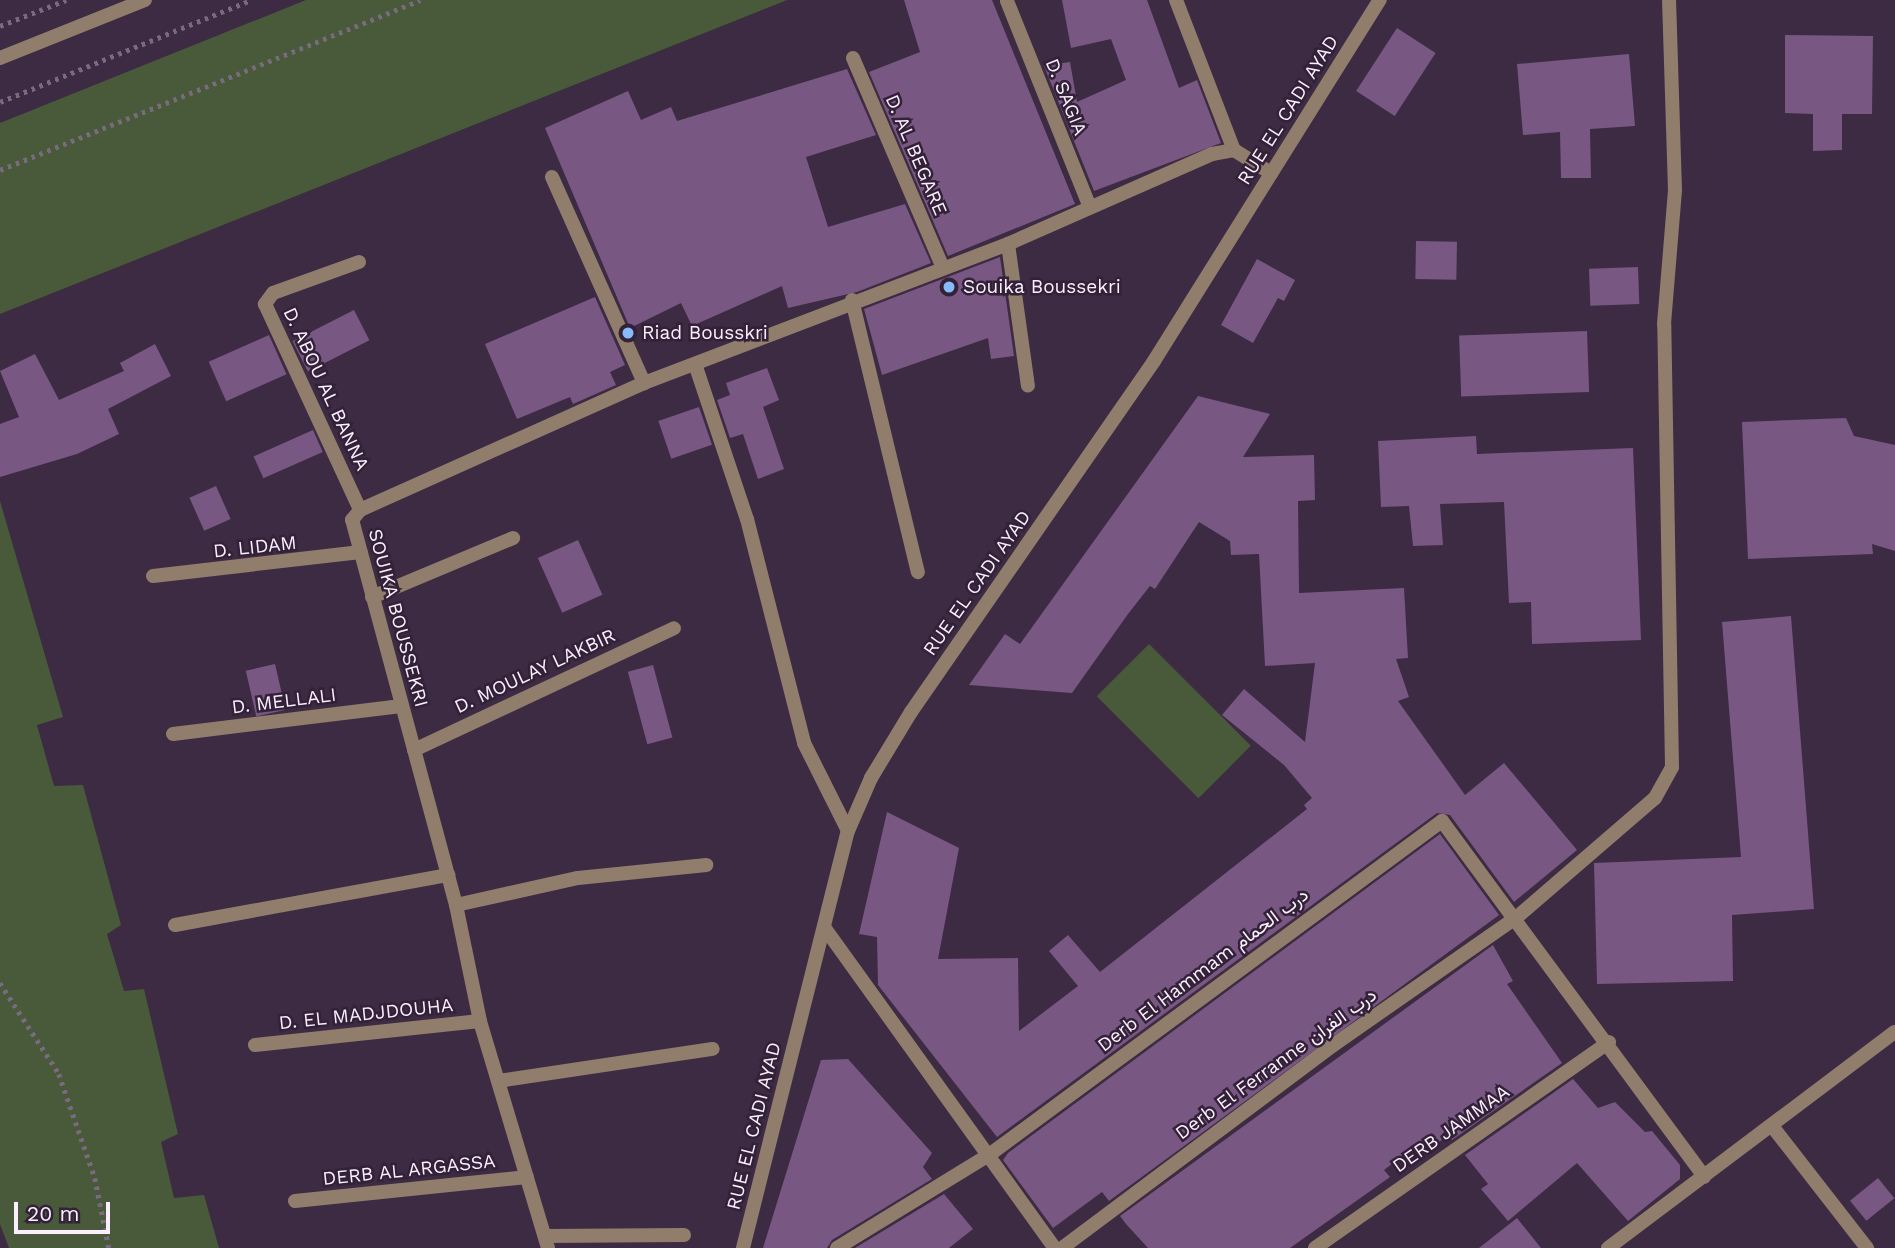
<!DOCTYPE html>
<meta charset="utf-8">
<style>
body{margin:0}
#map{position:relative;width:1895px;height:1248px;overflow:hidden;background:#3d2b43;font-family:"Work Sans",Vazirmatn,sans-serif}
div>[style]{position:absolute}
.green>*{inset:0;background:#485a39;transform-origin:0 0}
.building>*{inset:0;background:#785783;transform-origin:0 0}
.path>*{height:4.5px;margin-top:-2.25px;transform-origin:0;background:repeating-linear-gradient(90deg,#7a6a7f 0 3.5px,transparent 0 8.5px)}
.service>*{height:14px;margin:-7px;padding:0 7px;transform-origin:7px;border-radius:7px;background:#917d6c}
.minor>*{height:14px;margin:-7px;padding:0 7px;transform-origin:7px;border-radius:7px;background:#917d6c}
.tertiary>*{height:14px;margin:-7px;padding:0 7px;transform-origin:7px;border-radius:7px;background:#917d6c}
.dots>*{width:19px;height:19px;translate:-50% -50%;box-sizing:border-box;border:4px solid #332138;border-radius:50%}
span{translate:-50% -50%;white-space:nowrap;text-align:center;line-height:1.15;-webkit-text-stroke:5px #332138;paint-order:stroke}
.street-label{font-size:19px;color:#fbefff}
.poi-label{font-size:19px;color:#fbefff}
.left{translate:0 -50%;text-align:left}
.scale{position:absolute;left:14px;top:1202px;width:96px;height:32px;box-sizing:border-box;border:4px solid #fbefff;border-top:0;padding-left:9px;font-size:21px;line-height:24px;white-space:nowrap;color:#fbefff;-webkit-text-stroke:5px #332138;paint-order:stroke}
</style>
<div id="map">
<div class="green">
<div style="clip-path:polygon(306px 0,787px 0,0 314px,0 123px)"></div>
<div style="clip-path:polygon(0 501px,63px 717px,37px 725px,54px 786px,83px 785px,121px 925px,107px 934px,124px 991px,144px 989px,178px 1134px,161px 1142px,174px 1198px,204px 1195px,219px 1248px,9px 1248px,0 1224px)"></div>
<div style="left:1149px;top:644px;width:144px;height:74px;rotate:45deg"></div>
</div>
<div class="building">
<div style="clip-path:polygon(904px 0,992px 0,1075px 204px,948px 256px,869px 72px,920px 52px)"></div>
<div style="clip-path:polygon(1062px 0,1147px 0,1179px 88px,1197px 80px,1221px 143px,1094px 191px,1044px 66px,1070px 62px,1077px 102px,1126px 80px,1111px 39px,1071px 48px)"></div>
<div style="left:1397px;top:28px;width:46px;height:75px;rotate:33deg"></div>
<div style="clip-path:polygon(1785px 35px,1873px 36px,1872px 114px,1842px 114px,1842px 150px,1813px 151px,1813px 114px,1785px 113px)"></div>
<div style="clip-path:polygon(1629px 54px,1635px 126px,1590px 129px,1591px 178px,1561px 178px,1560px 132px,1523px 135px,1517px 64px)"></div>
<div style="clip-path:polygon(847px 69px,876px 135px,806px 157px,828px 227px,905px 204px,931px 263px,857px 292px,788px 308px,782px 286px,692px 326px,681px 303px,630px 328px,545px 128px,628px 91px,641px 120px,671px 107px,677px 121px)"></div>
<div style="left:1416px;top:241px;width:41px;height:38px;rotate:1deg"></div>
<div style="clip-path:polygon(1000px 257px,1014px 356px,991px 359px,988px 338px,882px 375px,864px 309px)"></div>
<div style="clip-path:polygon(1257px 259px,1295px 280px,1284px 301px,1278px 298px,1253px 343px,1221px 325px)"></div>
<div style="left:1638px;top:267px;width:37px;height:49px;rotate:88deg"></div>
<div style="clip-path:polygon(595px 297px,625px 365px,610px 372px,616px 385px,573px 404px,570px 397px,517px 419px,485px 344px)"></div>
<div style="left:354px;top:310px;width:34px;height:69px;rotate:63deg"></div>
<div style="left:1587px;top:331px;width:61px;height:128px;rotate:88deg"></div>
<div style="left:269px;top:335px;width:43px;height:66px;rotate:66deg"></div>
<div style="clip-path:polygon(155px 344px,171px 376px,108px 409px,119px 434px,77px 454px,0 477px,0 424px,19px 417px,0 371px,35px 354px,59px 400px,124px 371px,120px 363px)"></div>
<div style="clip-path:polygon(767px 368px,779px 400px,763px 407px,784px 469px,758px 479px,743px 434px,730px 438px,717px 400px,730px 395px,726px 383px)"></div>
<div style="clip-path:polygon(1198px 396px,1270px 414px,1243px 457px,1314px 455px,1315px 500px,1298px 501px,1299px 593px,1404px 588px,1408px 658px,1396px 659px,1409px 697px,1398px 701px,1465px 795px,1504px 763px,1577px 850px,1514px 902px,1450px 815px,1437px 813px,997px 1137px,878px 985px,877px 937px,859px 934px,887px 812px,959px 848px,938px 959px,1018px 958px,1019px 1031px,1078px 986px,1049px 951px,1068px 935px,1100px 972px,1307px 809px,1304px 805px,1312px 798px,1284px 765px,1222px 715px,1244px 689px,1305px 742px,1315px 663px,1265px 666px,1259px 554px,1231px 555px,1230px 541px,1199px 522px,1155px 589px,1150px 586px,1128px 614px,1072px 693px,969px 685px,1005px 634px,1020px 644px)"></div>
<div style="left:699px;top:407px;width:40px;height:43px;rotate:71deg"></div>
<div style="clip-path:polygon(1846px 418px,1854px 436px,1895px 445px,1895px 551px,1872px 544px,1873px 554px,1748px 559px,1742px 422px)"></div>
<div style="left:313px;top:430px;width:24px;height:65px;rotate:66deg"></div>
<div style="clip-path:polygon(1476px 436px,1477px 454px,1633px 448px,1641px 640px,1532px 644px,1531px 602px,1509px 603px,1504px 502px,1440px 504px,1443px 545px,1413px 546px,1409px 506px,1381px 507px,1378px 441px)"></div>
<div style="left:216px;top:486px;width:36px;height:29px;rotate:66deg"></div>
<div style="left:578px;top:540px;width:60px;height:44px;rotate:66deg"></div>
<div style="clip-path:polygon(1791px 616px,1814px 909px,1732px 915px,1733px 981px,1597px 984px,1594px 863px,1741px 857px,1722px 622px)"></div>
<div style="left:275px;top:664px;width:47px;height:30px;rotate:77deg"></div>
<div style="left:653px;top:665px;width:75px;height:26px;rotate:75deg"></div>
<div style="clip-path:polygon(1440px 834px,1499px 915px,1109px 1201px,1102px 1192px,1053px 1228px,1003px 1160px,1008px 1153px)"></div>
<div style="clip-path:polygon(1493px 945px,1513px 981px,1507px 984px,1562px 1063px,1452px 1140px,1448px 1135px,1439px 1142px,1432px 1133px,1384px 1170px,1390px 1177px,1290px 1248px,1148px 1248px,1126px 1224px,1120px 1216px)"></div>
<div style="clip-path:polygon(848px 1059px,932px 1153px,923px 1167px,932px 1179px,832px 1240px,827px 1248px,763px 1248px,821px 1060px)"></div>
<div style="clip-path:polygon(1573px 1079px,1598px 1108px,1615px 1102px,1645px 1132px,1652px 1131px,1680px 1165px,1680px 1179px,1628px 1221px,1577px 1163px,1508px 1221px,1481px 1189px,1488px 1184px,1465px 1155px)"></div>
<div style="left:1878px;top:1178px;width:26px;height:36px;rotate:51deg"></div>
<div style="clip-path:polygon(944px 1194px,973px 1229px,949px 1248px,855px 1248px)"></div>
<div style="clip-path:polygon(1517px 1218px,1541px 1248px,1479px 1248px)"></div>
</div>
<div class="path">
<div style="left:0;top:26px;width:71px;rotate:-21.5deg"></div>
<div style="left:0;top:102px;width:271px;rotate:-22.1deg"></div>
<div style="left:0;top:170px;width:453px;rotate:-22deg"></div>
<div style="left:0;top:983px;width:108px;rotate:57deg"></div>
<div style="left:59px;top:1074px;width:110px;rotate:70.9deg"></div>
<div style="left:95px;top:1178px;width:71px;rotate:78.7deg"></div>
</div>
<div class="service">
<div style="left:1176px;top:0;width:161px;rotate:68.9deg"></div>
<div style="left:1007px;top:1px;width:222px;rotate:68.1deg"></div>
<div style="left:853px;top:58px;width:228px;rotate:66.8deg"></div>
<div style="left:552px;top:177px;width:226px;rotate:65.9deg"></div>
<div style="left:1008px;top:244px;width:143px;rotate:82deg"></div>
<div style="left:359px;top:262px;width:91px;rotate:160.2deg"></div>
<div style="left:273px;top:293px;width:14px;rotate:126deg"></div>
<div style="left:265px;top:304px;width:227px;rotate:65.2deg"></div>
<div style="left:852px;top:300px;width:280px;rotate:76.4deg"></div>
<div style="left:695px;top:364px;width:163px;rotate:71.5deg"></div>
<div style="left:747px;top:519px;width:231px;rotate:75.7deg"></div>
<div style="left:804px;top:743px;width:98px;rotate:63.4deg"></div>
<div style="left:153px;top:576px;width:209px;rotate:-6.6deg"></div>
<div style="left:372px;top:597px;width:153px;rotate:-22.7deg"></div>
<div style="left:173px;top:734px;width:230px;rotate:-7deg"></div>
<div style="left:414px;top:750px;width:287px;rotate:-25.1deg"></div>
<div style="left:1442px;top:821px;width:442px;rotate:53.6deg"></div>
<div style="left:456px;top:905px;width:125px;rotate:-12.5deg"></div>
<div style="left:578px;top:878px;width:129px;rotate:-5.8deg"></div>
<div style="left:1517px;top:917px;width:182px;rotate:-40.8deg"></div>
<div style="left:1655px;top:798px;width:35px;rotate:-61deg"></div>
<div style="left:1672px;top:767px;width:443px;rotate:-91deg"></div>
<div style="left:1664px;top:324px;width:134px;rotate:-85.3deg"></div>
<div style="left:1675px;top:190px;width:190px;rotate:-91.8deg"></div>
<div style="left:175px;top:925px;width:278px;rotate:-10.4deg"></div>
<div style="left:255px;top:1045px;width:226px;rotate:-6.1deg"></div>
<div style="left:498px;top:1081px;width:217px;rotate:-8.5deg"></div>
<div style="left:295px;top:1201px;width:233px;rotate:-5.9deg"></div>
<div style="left:545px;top:1236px;width:139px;rotate:-0.4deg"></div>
</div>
<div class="minor">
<div style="left:824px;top:927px;width:395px;rotate:54.3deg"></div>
<div style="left:1772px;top:1126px;width:155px;rotate:52.1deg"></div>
<div style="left:548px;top:1248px;width:237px;rotate:-106.7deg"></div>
<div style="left:480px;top:1021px;width:118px;rotate:-101.7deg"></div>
<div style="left:456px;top:905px;width:399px;rotate:-105.1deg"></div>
<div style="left:352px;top:520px;width:13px;rotate:-51deg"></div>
<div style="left:360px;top:510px;width:311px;rotate:-24.1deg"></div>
<div style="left:644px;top:383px;width:390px;rotate:-20.9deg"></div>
<div style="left:1008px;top:244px;width:223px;rotate:-23.8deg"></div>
<div style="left:1212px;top:154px;width:22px;rotate:-10deg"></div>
<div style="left:1234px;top:150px;width:44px;rotate:31.9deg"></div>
<div style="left:743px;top:1248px;width:430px;rotate:-75.9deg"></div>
<div style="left:848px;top:831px;width:58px;rotate:-66.5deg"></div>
<div style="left:871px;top:778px;width:77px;rotate:-58.8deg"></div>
<div style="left:911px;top:712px;width:427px;rotate:-55.3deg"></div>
<div style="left:1154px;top:361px;width:426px;rotate:-58deg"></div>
<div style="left:837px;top:1248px;width:178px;rotate:-31.5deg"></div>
<div style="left:989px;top:1155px;width:563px;rotate:-36.4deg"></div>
<div style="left:1062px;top:1248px;width:337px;rotate:-36.8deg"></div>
<div style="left:1332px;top:1046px;width:226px;rotate:-34.9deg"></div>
<div style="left:1315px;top:1248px;width:359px;rotate:-35deg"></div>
<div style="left:1608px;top:1248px;width:359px;rotate:-37deg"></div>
</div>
<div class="tertiary">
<div style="left:0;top:58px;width:156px;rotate:-21.8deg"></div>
</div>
<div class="dots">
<div style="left:949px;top:287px;background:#87bbfc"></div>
<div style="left:628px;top:333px;background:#87bbfc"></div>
</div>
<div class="street-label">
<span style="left:1066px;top:97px;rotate:68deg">D. SAGIA</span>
<span style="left:1288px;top:110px;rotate:-58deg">RUE EL CADI AYAD</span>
<span style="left:916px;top:155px;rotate:67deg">D. AL BEGARE</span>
<span style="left:326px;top:389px;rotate:65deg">D. ABOU AL BANNA</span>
<span style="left:255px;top:547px;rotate:-6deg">D. LIDAM</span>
<span style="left:977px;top:583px;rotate:-55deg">RUE EL CADI AYAD</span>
<span style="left:398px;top:618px;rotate:75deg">SOUIKA BOUSSEKRI</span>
<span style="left:535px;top:671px;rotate:-25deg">D. MOULAY LAKBIR</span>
<span style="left:284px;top:701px;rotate:-7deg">D. MELLALI</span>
<span style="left:1203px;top:970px;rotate:-37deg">Derb El Hammam درب الحمام</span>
<span style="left:366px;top:1014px;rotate:-6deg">D. EL MADJDOUHA</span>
<span style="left:1276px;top:1064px;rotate:-36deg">Derb El Ferranne درب الفران</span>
<span style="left:754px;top:1126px;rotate:-76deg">RUE EL CADI AYAD</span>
<span style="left:1451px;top:1129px;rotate:-35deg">DERB JAMMAA</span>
<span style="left:409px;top:1170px;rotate:-6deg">DERB AL ARGASSA</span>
</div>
<div class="poi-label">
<span class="left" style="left:963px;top:287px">Souika Boussekri</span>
<span class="left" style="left:642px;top:333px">Riad Bousskri</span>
</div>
<div class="scale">20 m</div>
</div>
